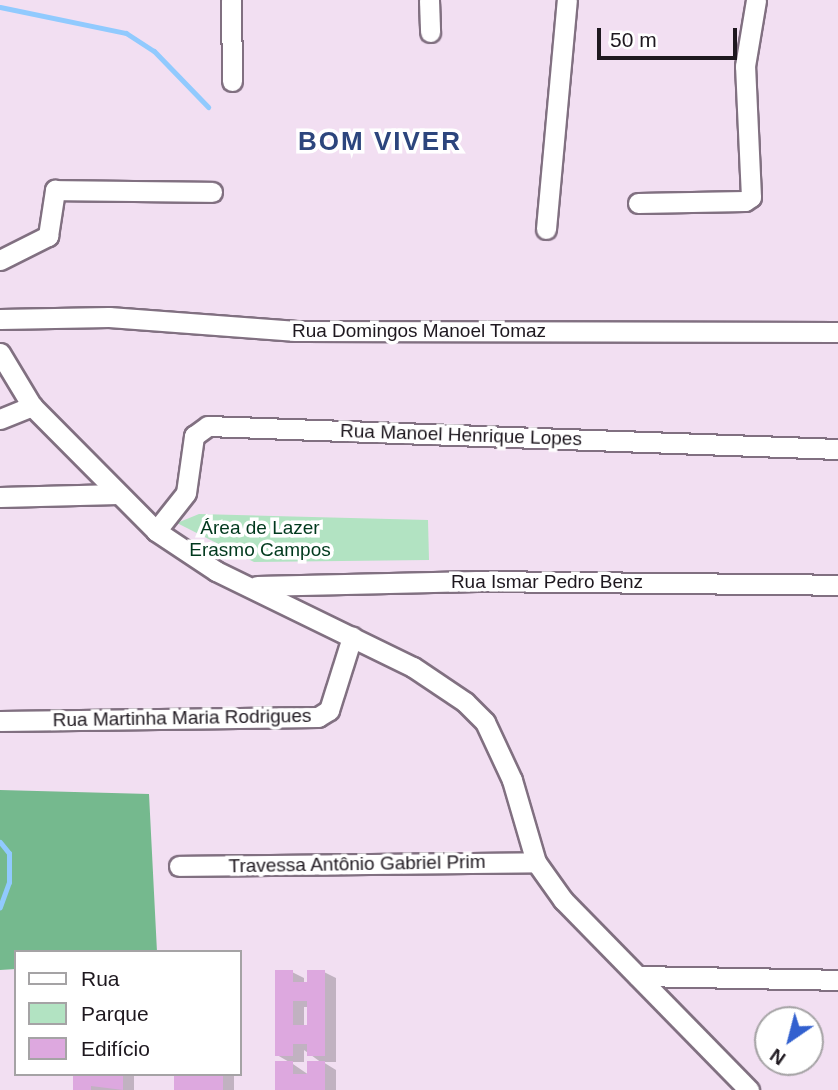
<!DOCTYPE html>
<meta charset="utf-8">
<style>
body{margin:0}
#map{position:relative;width:838px;height:1090px;overflow:hidden;background:#f2dff2;font-family:Helvetica,sans-serif}
div>[style]{position:absolute}
.green>*{inset:0;background:#b2e3c2}
.forest>*{inset:0;background:#75b98e}
.shadow>*{inset:0;background:#0003;transform-origin:0 0}
.stream>*{height:5px;margin:-2.5px;padding:0 2.5px;transform-origin:2.5px;border-radius:2.5px;background:#91cafe}
.building>*{inset:0;background:#dda8df;transform-origin:0 0}
.roads{filter:drop-shadow(2px 0 #817081) drop-shadow(-2px 0 #817081) drop-shadow(0 2px #817081) drop-shadow(0 -2px #817081)}
.minor>*{height:19px;margin:-9.5px;padding:0 9.5px;transform-origin:9.5px;border-radius:9.5px;background:#fff}
span{translate:-50% -50%;white-space:nowrap;text-align:center;line-height:1.15;-webkit-text-stroke:7px #fff;paint-order:stroke}
.street-label{font-size:19px;color:#1e181f}
.park-label{font-size:19px;color:#00391d}
.district-label{font-size:26px;color:#2c457d;font-weight:700;letter-spacing:2px}
.legend{position:absolute;left:14px;top:950px;width:228px;height:126px;box-sizing:border-box;background:#fff;border:2px solid #a5a3a5;margin:0;padding:9px 12px;list-style:none;font-size:21px;color:#1e181f}
.legend li{display:flex;align-items:center;gap:14px;height:35px}
.legend b{width:35px;border:2px solid #a5a3a5}
.north{position:absolute;left:754px;top:1006px;width:70px;height:70px;box-sizing:border-box;background:#fff;border:2px solid #a5a3a5;border-radius:50%;rotate:215deg;font-size:19px;font-weight:700;line-height:28px;text-align:center;color:#1e181f}
.north::after{content:'';display:block;margin:auto;width:24px;height:32px;background:#3260cf;clip-path:polygon(50% 0,100% 100%,50% 72%,0 100%)}
.scale{position:absolute;left:597px;top:28px;width:140px;height:32px;box-sizing:border-box;border:4px solid #1e181f;border-top:0;padding-left:9px;font-size:21px;line-height:24px;white-space:nowrap;color:#1e181f;-webkit-text-stroke:5px #fff;paint-order:stroke}
</style>
<div id="map">
<div class="green">
<div style="clip-path:polygon(199px 514px,428px 520px,429px 560px,254px 562px,177px 523px)"></div>
</div>
<div class="forest">
<div style="clip-path:polygon(0 790px,149px 794px,157px 952px,16px 952px,16px 969px,0 970px)"></div>
</div>
<div class="shadow">
<div style="clip-path:polygon(evenodd,292px 972px,304px 978px,304px 984px,324px 972px,336px 978px,336px 1062px,323px 1062px,336px 1070px,336px 1090px,277px 1090px,291px 1063px,277px 1055px,292px 972px,304px 1007px,309px 1007px,309px 1027px,304px 1027px,304px 1007px,292px 972px,304px 1050px,322px 1063px,309px 1075px,290px 1062px,304px 1062px,304px 1050px)"></div>
<div style="left:75px;top:1074px;width:59px;height:16px"></div>
<div style="left:175px;top:1074px;width:59px;height:16px"></div>
</div>
<div class="stream">
<div style="left:0;top:7px;width:129px;rotate:11.7deg"></div>
<div style="left:126px;top:33px;width:33px;rotate:33deg"></div>
<div style="left:154px;top:51px;width:78px;rotate:46deg"></div>
<div style="left:0;top:842px;width:14px;rotate:51deg"></div>
<div style="left:9px;top:853px;width:29px;rotate:90deg"></div>
<div style="left:9px;top:882px;width:27px;rotate:110deg"></div>
</div>
<div class="building">
<div style="clip-path:polygon(evenodd,275px 970px,293px 970px,293px 982px,307px 982px,307px 970px,325px 970px,325px 1056px,307px 1056px,307px 1044px,293px 1044px,293px 1056px,275px 1056px,275px 970px,293px 1001px,307px 1001px,307px 1025px,293px 1025px,293px 1001px)"></div>
<div style="clip-path:polygon(275px 1061px,293px 1061px,293px 1074px,307px 1074px,307px 1061px,325px 1061px,325px 1090px,275px 1090px)"></div>
<div style="clip-path:polygon(73px 1074px,123px 1074px,123px 1090px,91px 1086px,91px 1090px,73px 1090px)"></div>
<div style="left:174px;top:1074px;width:49px;height:16px"></div>
</div>
<div class="roads">
<div class="minor">
<div style="left:231px;top:0;width:81px;rotate:89.3deg"></div>
<div style="left:429px;top:0;width:32px;rotate:88deg"></div>
<div style="left:638px;top:203px;width:107px;rotate:-1.1deg"></div>
<div style="left:745px;top:201px;width:7px;rotate:-34deg"></div>
<div style="left:751px;top:197px;width:131px;rotate:-92.6deg"></div>
<div style="left:745px;top:66px;width:67px;rotate:-80.5deg"></div>
<div style="left:546px;top:229px;width:230px;rotate:-84.8deg"></div>
<div style="left:0;top:260px;width:54px;rotate:-26.6deg"></div>
<div style="left:48px;top:236px;width:47px;rotate:-81.3deg"></div>
<div style="left:55px;top:190px;width:157px;rotate:0.7deg"></div>
<div style="left:0;top:319px;width:109px;rotate:-1.1deg"></div>
<div style="left:109px;top:317px;width:188px;rotate:4.3deg"></div>
<div style="left:296px;top:331px;width:542px;rotate:0.11deg"></div>
<div style="left:0;top:353px;width:62px;rotate:58.9deg"></div>
<div style="left:32px;top:406px;width:176px;rotate:45.2deg"></div>
<div style="left:156px;top:531px;width:72px;rotate:33.7deg"></div>
<div style="left:216px;top:571px;width:219px;rotate:26deg"></div>
<div style="left:413px;top:667px;width:63px;rotate:33.9deg"></div>
<div style="left:465px;top:702px;width:28px;rotate:45deg"></div>
<div style="left:485px;top:722px;width:64px;rotate:65deg"></div>
<div style="left:512px;top:780px;width:85px;rotate:73.7deg"></div>
<div style="left:536px;top:862px;width:47px;rotate:54.6deg"></div>
<div style="left:563px;top:900px;width:266px;rotate:45.6deg"></div>
<div style="left:0;top:419px;width:35px;rotate:-22deg"></div>
<div style="left:0;top:497px;width:118px;rotate:-1.5deg"></div>
<div style="left:156px;top:531px;width:48px;rotate:-51.7deg"></div>
<div style="left:186px;top:493px;width:58px;rotate:-82deg"></div>
<div style="left:194px;top:436px;width:17px;rotate:-36deg"></div>
<div style="left:208px;top:426px;width:630px;rotate:2.09deg"></div>
<div style="left:257px;top:586px;width:220px;rotate:-1.3deg"></div>
<div style="left:477px;top:581px;width:361px;rotate:0.6deg"></div>
<div style="left:0;top:721px;width:318px;rotate:-0.7deg"></div>
<div style="left:318px;top:717px;width:13px;rotate:-32deg"></div>
<div style="left:329px;top:710px;width:77px;rotate:-72.5deg"></div>
<div style="left:179px;top:866px;width:357px;rotate:-0.6deg"></div>
<div style="left:638px;top:976px;width:200px;rotate:1.1deg"></div>
</div>
</div>
<div class="street-label">
<span style="left:419px;top:331px">Rua Domingos Manoel Tomaz</span>
<span style="left:461px;top:435px;rotate:2deg">Rua Manoel Henrique Lopes</span>
<span style="left:547px;top:582px">Rua Ismar Pedro Benz</span>
<span style="left:182px;top:718px;rotate:-1deg">Rua Martinha Maria Rodrigues</span>
<span style="left:357px;top:864px;rotate:-1deg">Travessa Antônio Gabriel Prim</span>
</div>
<div class="park-label">
<span style="left:260px;top:539px">Área de Lazer<br>Erasmo Campos</span>
</div>
<div class="district-label">
<span style="left:380px;top:142px">BOM VIVER</span>
</div>
<ul class="legend">
<li><b style="height:9px;background:#fff"></b>Rua</li>
<li><b style="height:19px;background:#b2e3c2"></b>Parque</li>
<li><b style="height:19px;background:#dda8df"></b>Edifício</li>
</ul>
<div class="north">N</div>
<div class="scale">50 m</div>
</div>
